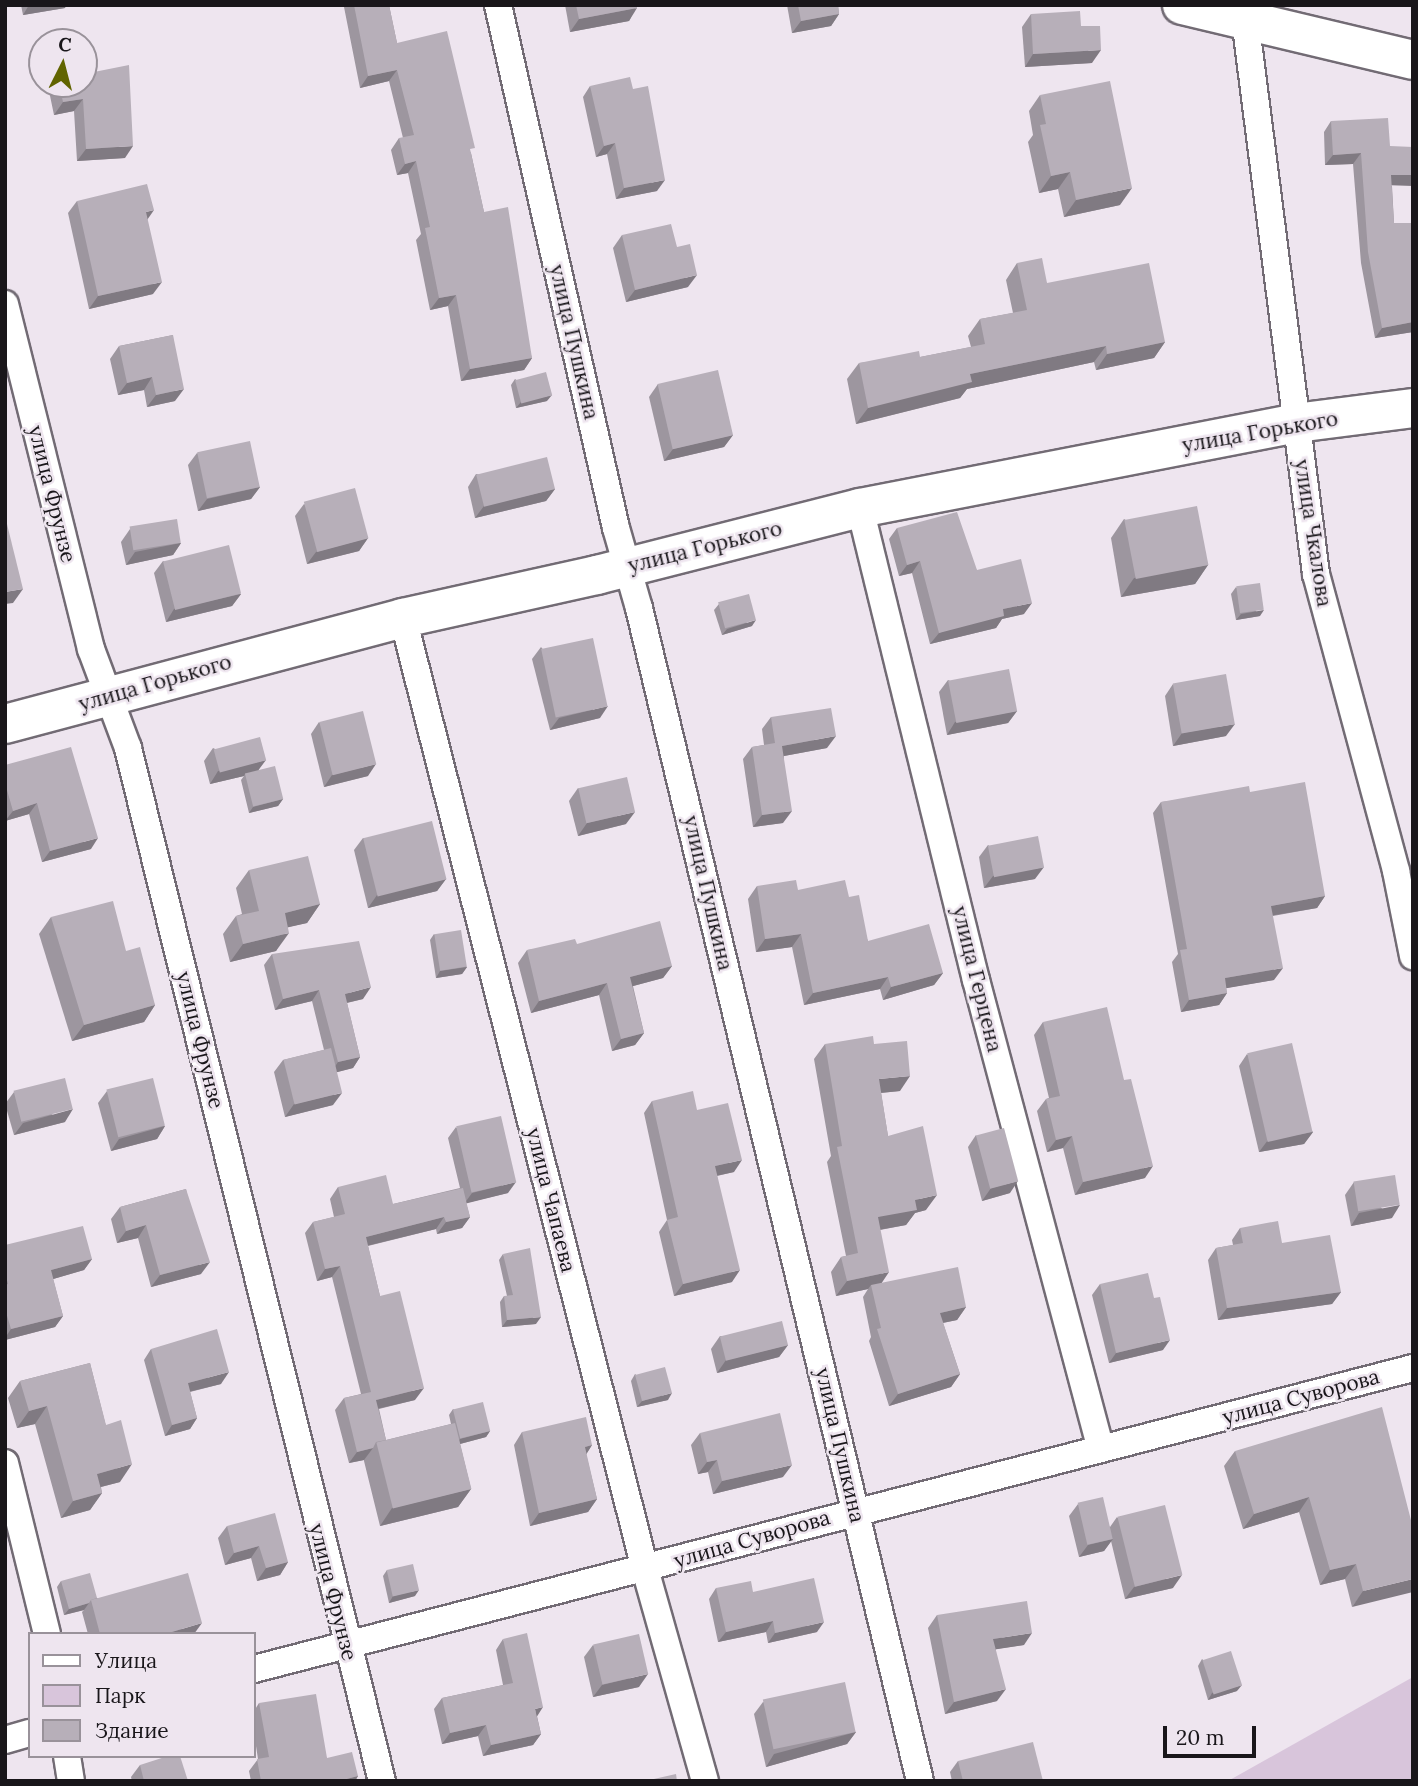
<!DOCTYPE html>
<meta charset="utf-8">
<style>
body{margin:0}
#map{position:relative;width:1418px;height:1786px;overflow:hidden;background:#eee5ef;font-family:Lora,serif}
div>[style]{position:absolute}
.green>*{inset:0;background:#d8c5db}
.roads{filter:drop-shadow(2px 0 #726b74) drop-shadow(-2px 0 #726b74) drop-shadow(0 2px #726b74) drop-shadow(0 -2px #726b74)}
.street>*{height:26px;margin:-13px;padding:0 13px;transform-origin:13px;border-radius:13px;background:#fff}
.secondary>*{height:38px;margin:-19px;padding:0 19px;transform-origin:19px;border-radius:19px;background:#fff}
.wall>*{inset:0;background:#9d969f}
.shaded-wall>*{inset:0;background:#807a82}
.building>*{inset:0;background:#b7afb9;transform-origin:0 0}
span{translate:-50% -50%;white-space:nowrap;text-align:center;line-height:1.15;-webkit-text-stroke:5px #eee5ef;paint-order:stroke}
.street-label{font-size:21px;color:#19161a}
.frame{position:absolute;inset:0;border:7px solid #19161a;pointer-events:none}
.legend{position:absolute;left:28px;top:1632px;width:228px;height:126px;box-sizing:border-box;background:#eee5ef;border:2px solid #99929a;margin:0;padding:9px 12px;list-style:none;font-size:21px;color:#19161a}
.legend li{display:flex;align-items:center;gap:14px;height:35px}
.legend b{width:35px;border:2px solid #99929a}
.north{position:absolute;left:28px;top:28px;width:70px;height:70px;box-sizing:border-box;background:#eee5ef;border:2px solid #99929a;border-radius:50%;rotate:6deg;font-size:19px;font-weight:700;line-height:28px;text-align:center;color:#19161a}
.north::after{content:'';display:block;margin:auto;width:24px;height:32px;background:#616400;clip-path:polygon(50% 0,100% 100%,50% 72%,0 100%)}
.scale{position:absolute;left:1163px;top:1726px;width:93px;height:32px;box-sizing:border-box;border:4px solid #19161a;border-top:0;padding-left:9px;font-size:21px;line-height:24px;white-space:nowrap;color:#19161a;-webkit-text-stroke:5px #eee5ef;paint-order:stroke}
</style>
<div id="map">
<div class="green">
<div style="clip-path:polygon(1413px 1677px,1413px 1781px,1228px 1781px)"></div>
</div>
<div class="roads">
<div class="street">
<div style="left:498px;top:5px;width:536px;rotate:77.29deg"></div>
<div style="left:616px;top:528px;width:83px;rotate:74deg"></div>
<div style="left:639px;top:608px;width:1206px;rotate:76.53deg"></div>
<div style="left:1245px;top:19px;width:560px;rotate:82.71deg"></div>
<div style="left:1316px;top:574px;width:308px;rotate:74.9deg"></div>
<div style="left:1396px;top:871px;width:87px;rotate:78.7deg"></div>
<div style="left:5px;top:304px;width:356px;rotate:76deg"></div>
<div style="left:91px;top:649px;width:106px;rotate:69.5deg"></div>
<div style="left:128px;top:748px;width:1064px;rotate:76.19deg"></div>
<div style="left:860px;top:508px;width:486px;rotate:76.2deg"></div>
<div style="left:976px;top:980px;width:485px;rotate:75.1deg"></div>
<div style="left:403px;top:618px;width:981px;rotate:75.72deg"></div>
<div style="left:645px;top:1569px;width:220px;rotate:74.2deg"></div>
<div style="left:5px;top:1463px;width:176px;rotate:76.2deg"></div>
<div style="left:254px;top:1669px;width:1197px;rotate:-14.56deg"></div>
<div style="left:5px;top:1740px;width:26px;rotate:-16deg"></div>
<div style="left:67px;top:1756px;width:25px;rotate:81deg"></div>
</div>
<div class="secondary">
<div style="left:1182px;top:5px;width:237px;rotate:13.4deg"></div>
<div style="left:5px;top:724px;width:412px;rotate:-14.9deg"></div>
<div style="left:403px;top:618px;width:199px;rotate:-12.5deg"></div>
<div style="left:597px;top:575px;width:271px;rotate:-14.3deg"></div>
<div style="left:860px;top:508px;width:444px;rotate:-11deg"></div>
<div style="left:1296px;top:423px;width:118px;rotate:-7.3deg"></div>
</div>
</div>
<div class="wall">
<div style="clip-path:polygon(21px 5px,66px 5px,65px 8px,23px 15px)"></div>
<div style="clip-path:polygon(346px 5px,389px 5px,397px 43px,471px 153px,484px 212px,532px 358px,524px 370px,461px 381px,448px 306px,430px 310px,416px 240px,421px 234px,408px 173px,397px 175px,391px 150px,399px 138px,403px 138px,389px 81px,360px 88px,344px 7px)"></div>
<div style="clip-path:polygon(565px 5px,637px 5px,629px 21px,570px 32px)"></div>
<div style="clip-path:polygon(787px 5px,838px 5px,839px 14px,831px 26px,792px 33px)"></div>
<div style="clip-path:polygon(1031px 14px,1081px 26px,1092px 63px,1025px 67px,1022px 27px)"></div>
<div style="clip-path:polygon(54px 84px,84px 84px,125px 158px,77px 161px,74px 111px,54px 115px,49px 91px)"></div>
<div style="clip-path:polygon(590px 86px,657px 191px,616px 199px,607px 154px,596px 157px,583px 97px)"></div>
<div style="clip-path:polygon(1040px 95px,1120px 205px,1064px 217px,1058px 189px,1039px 193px,1028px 142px,1033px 135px,1029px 111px)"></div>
<div style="clip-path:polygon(1331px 121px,1392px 186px,1394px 223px,1413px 332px,1375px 338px,1361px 263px,1353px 164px,1325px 165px,1324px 132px)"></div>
<div style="clip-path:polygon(77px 201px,147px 219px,153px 294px,89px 309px,68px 213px)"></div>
<div style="clip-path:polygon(622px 235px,677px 247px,688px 287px,626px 302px,613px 248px)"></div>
<div style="clip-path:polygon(1017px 263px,1047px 283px,1165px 342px,1154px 358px,1096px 370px,1094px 362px,967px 389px,960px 398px,856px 424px,847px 379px,859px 363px,920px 357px,971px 347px,968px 336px,980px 319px,1013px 313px,1006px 280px)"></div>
<div style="clip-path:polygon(173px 335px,175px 401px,147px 407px,144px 390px,118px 395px,110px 359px,119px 346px)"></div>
<div style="clip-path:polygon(515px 379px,547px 401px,516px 408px,511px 385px)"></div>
<div style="clip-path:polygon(658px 384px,733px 435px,724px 447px,664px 461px,649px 397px)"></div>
<div style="clip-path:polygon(197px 453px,260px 487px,251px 499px,198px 511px,188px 465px)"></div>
<div style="clip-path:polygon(476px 474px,555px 489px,546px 501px,475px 518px,468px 487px)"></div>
<div style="clip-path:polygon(304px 504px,368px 538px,359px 551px,307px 564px,295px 516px)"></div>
<div style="clip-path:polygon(1124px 519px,1208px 565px,1195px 584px,1121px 597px,1111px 538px)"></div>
<div style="clip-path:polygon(897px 528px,977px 570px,1024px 614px,1002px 619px,996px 628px,930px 644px,912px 573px,899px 576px,889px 539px)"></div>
<div style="clip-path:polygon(130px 529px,181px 543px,173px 555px,126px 565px,121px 542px)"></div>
<div style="clip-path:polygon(163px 561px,241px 594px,232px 606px,166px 622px,154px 573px)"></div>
<div style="clip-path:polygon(1236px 587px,1260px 616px,1236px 620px,1231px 594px)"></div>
<div style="clip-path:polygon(719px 604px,752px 626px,722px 635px,714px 610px)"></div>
<div style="clip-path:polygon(541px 647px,600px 718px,550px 730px,532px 659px)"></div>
<div style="clip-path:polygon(948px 680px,1017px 711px,1008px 723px,947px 735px,939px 692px)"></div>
<div style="clip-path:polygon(1173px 684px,1226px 736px,1173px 746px,1165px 696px)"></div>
<div style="clip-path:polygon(771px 717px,827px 748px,784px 756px,783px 823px,753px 827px,743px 759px,752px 747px,764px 745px,762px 729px)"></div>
<div style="clip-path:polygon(319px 722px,368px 776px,324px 787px,311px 734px)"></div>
<div style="clip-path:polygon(213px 748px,259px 770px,283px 799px,278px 806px,249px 813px,241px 780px,244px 776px,210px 784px,204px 761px)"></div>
<div style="clip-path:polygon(5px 765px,91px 849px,42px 862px,29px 814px,5px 821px)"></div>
<div style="clip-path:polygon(578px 788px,626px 824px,578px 836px,569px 801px)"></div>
<div style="clip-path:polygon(1250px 792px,1325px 896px,1317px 908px,1273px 916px,1274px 980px,1226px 988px,1227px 993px,1219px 1005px,1181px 1012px,1172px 962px,1178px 954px,1153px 813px,1161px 802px)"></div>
<div style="clip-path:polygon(363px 838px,446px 879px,437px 891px,368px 908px,354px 850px)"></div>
<div style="clip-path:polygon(988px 845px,1035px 879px,984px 888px,979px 857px)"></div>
<div style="clip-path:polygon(249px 870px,320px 904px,307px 923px,288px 927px,276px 951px,230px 962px,223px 934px,236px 916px,242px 914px,236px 888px)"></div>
<div style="clip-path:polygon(757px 886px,798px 890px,849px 897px,868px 941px,943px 973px,934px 985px,883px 1000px,880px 989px,804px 1005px,792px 947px,756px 952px,748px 899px)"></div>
<div style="clip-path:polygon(51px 917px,126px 951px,155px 1005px,144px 1022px,72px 1041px,39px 934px)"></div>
<div style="clip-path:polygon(434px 934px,467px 967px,462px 974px,436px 978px,430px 940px)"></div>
<div style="clip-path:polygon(577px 944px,672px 966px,663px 978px,633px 986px,644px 1033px,635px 1045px,612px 1051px,599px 995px,531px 1013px,518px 963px,527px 950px)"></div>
<div style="clip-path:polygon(272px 954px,363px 999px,347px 1003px,360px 1057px,353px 1068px,337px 1072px,333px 1105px,285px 1117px,274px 1072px,283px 1060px,324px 1050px,312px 1001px,275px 1010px,264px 965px)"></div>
<div style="clip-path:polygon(1043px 1022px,1124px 1080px,1145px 1178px,1075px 1195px,1063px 1148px,1047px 1152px,1037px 1111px,1046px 1099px,1049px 1098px,1034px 1035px)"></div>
<div style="clip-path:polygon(825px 1044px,900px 1091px,881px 1093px,888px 1136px,926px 1210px,915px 1213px,906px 1225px,880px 1230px,882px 1283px,966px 1307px,957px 1320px,943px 1323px,960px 1374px,951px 1387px,889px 1406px,869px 1341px,871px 1337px,863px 1297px,868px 1289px,836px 1296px,831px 1272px,841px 1257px,846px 1256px,827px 1162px,831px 1156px,814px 1059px)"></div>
<div style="clip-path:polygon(1247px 1054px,1313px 1132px,1304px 1144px,1259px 1152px,1239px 1066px)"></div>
<div style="clip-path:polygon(107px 1091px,165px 1126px,157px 1139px,111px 1151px,98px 1103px)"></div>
<div style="clip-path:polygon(14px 1092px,65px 1122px,14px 1135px,5px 1104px)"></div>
<div style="clip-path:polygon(652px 1101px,697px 1110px,734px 1172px,717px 1176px,732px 1282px,674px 1296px,659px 1232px,667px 1220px,644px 1113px)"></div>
<div style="clip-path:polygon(456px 1127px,508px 1193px,466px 1203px,470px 1217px,462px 1228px,437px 1234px,436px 1229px,368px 1246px,380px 1296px,415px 1400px,379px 1409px,386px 1440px,451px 1424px,449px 1415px,453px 1409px,490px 1431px,486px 1437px,460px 1444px,471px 1489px,458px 1507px,380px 1526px,364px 1461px,364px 1460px,349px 1463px,335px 1410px,344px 1398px,361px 1394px,332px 1277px,317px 1281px,305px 1233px,313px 1222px,334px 1217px,330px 1199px,338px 1187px,393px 1204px,460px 1188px,448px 1138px)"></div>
<div style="clip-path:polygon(976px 1135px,1010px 1193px,982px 1201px,968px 1147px)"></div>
<div style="clip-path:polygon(1354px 1182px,1392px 1218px,1351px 1226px,1345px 1195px)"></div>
<div style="clip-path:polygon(186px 1189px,201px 1274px,151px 1287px,138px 1238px,117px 1243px,111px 1219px,120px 1207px)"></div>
<div style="clip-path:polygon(1240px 1228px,1282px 1243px,1341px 1292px,1332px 1304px,1218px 1320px,1208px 1260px,1216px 1248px,1233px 1245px,1232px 1240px)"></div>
<div style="clip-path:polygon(5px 1245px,92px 1259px,84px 1270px,53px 1279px,63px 1316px,55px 1327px,5px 1340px)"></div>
<div style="clip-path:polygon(503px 1254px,536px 1324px,502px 1327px,500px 1302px,504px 1296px,507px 1296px,499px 1260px)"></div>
<div style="clip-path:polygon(1100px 1284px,1163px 1350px,1109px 1363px,1092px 1295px)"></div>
<div style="clip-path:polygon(720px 1336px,788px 1345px,779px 1357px,717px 1373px,711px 1349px)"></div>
<div style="clip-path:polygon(151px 1349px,221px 1384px,190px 1392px,197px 1418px,190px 1429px,165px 1436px,144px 1360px)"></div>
<div style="clip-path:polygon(90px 1363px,120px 1482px,101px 1487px,102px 1493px,90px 1510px,61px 1518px,35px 1424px,17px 1428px,8px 1398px,20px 1381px)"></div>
<div style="clip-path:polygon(635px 1374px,668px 1400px,637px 1407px,631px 1381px)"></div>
<div style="clip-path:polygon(522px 1432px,592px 1445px,586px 1454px,597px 1499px,588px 1512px,530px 1526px,514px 1445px)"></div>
<div style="clip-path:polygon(700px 1433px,783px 1477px,713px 1494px,708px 1472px,698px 1474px,691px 1445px)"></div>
<div style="clip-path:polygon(1235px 1451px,1413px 1528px,1352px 1607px,1345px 1579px,1320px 1585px,1299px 1512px,1243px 1529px,1224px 1466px)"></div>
<div style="clip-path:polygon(1078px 1504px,1110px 1527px,1117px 1517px,1173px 1588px,1125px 1599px,1111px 1541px,1104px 1551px,1079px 1557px,1069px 1516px)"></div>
<div style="clip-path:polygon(227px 1526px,288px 1562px,280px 1575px,257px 1581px,251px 1558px,225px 1565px,218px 1538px)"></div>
<div style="clip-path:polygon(387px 1570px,415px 1596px,389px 1603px,383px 1576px)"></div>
<div style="clip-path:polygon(61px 1581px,97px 1598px,194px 1634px,88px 1634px,82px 1612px,84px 1610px,64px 1615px,57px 1587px)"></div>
<div style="clip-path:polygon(716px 1588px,753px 1592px,817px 1632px,768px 1643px,766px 1632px,718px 1642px,709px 1599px)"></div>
<div style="clip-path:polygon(937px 1615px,1024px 1645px,996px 1649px,997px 1701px,945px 1714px,928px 1628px)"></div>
<div style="clip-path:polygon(503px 1639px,537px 1716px,541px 1734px,533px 1745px,483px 1756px,478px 1736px,442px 1744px,434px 1709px,442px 1698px,503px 1685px,496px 1650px)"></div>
<div style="clip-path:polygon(593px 1645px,639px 1687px,593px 1697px,584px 1657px)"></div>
<div style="clip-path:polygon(1202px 1659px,1237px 1691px,1208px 1700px,1198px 1666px)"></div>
<div style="clip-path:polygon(763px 1702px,856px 1732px,847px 1744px,766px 1767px,754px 1714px)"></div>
<div style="clip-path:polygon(259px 1703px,327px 1758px,358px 1776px,355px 1781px,251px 1781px,249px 1771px,258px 1759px,254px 1733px,254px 1711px)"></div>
<div style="clip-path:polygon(958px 1761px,1043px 1781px,952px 1781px,950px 1772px)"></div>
<div style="clip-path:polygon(140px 1765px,188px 1781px,132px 1781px,131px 1777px)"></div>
</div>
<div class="shaded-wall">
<div style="clip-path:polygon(29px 5px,66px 5px,65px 8px,23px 15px)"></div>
<div style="clip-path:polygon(637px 8px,629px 21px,570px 32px,579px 19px)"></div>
<div style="clip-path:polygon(839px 14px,831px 26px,792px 33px,801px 21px)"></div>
<div style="clip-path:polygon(1101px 50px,1092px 63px,1025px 67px,1033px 54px)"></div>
<div style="clip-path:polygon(397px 70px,389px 81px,360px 88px,368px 76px)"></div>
<div style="clip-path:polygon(83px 99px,74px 111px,54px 115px,63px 102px)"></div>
<div style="clip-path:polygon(615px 143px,607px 154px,596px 157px,604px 146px)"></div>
<div style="clip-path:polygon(133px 146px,125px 158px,77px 161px,86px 149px)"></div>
<div style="clip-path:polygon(1361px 153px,1353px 164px,1325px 165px,1333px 155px)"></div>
<div style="clip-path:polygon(416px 161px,408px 173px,397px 175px,405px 164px)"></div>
<div style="clip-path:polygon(1070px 172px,1058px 189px,1039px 193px,1051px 176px)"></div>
<div style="clip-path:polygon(1391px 175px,1413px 175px,1413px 186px,1384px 185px)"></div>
<div style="clip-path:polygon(665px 180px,657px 191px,616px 199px,624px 188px)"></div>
<div style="clip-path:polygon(1132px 188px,1120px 205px,1064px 217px,1076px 200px)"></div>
<div style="clip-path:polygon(154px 210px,145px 223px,146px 212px)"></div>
<div style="clip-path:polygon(697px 275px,688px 287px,626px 302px,635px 290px)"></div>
<div style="clip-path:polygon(162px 282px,153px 294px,89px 309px,98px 296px)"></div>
<div style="clip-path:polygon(456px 295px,448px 306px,430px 310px,439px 298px)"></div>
<div style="clip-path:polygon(1413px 322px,1413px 332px,1375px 338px,1382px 328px)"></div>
<div style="clip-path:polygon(1165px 342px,1154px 358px,1096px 370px,1107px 354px)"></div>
<div style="clip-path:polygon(1106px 346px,1094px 362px,967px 389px,960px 398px,856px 424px,868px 408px,970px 374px)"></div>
<div style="clip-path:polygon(532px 358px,524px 370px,461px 381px,470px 369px)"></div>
<div style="clip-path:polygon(152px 377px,144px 390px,118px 395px,127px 383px)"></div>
<div style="clip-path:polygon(184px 389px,175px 401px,147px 407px,156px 395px)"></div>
<div style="clip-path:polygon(552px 395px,547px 401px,516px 408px,521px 402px)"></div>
<div style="clip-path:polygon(733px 435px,724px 447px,664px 461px,673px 449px)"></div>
<div style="clip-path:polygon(260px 487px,251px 499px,198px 511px,207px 499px)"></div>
<div style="clip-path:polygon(555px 489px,546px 501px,475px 518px,484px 506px)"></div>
<div style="clip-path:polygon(368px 538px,359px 551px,307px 564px,316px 552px)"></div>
<div style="clip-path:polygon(181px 543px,173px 555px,126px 565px,135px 552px)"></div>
<div style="clip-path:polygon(920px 561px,912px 573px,899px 576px,907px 565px)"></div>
<div style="clip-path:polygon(1208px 565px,1195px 584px,1121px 597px,1134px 578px)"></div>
<div style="clip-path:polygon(23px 589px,13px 603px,5px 604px,5px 592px)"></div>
<div style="clip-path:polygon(241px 594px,232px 606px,166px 622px,174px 609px)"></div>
<div style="clip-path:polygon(1032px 603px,1024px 614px,1002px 619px,996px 628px,930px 644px,939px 633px,1003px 609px)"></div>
<div style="clip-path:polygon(1264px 610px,1260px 616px,1236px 620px,1241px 614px)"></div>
<div style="clip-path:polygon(756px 620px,752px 626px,722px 635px,727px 629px)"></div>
<div style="clip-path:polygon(608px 706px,600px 718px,550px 730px,559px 718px)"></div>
<div style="clip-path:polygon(1017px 711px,1008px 723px,947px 735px,955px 722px)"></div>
<div style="clip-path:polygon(1235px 724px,1226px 736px,1173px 746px,1182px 733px)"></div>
<div style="clip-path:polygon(836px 736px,827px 748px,773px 758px,782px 746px)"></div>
<div style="clip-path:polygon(266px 760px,257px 772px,245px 774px,244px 776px,210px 784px,218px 771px)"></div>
<div style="clip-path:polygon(376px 764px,368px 776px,324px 787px,332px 775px)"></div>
<div style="clip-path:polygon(283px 799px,278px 806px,249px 813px,253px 807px)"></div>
<div style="clip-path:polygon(37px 803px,29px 814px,5px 821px,13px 811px)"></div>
<div style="clip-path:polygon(792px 811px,783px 823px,753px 827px,762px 815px)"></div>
<div style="clip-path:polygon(635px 812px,626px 824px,578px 836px,587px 823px)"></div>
<div style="clip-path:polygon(98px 838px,91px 849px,42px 862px,50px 851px)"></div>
<div style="clip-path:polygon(1044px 867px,1035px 879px,984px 888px,993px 876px)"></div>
<div style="clip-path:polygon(446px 879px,437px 891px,368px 908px,377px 895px)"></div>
<div style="clip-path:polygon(1325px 896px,1317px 908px,1263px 917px,1271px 906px)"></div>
<div style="clip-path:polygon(320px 904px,307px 923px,272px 931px,285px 913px)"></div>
<div style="clip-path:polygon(289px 933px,276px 951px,230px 962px,243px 944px)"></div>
<div style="clip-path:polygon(801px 934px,792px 947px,756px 952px,765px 939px)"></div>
<div style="clip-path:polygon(672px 966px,663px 978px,622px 989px,630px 977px)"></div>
<div style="clip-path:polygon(467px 967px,462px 974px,436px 978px,440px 971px)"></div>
<div style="clip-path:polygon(1283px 968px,1274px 980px,1216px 990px,1225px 978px)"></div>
<div style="clip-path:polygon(943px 973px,934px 985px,883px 1000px,891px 987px)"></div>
<div style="clip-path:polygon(888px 977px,880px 989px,804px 1005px,813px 993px)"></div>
<div style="clip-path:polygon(607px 983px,599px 995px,531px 1013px,539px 1001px)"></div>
<div style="clip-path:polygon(371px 987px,363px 999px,337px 1005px,345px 994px)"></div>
<div style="clip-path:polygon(319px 990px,312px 1001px,275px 1010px,283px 999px)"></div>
<div style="clip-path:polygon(1227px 993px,1219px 1005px,1181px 1012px,1189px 1000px)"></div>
<div style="clip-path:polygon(155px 1005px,144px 1022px,72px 1041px,84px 1025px)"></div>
<div style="clip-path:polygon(644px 1033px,635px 1045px,612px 1051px,621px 1039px)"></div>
<div style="clip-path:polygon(360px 1057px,353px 1068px,330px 1074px,338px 1062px)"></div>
<div style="clip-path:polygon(910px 1076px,900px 1091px,869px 1094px,879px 1079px)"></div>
<div style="clip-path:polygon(342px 1093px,333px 1105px,285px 1117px,294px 1104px)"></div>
<div style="clip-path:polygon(73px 1109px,65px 1122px,14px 1135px,23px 1123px)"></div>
<div style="clip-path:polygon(165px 1126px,157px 1139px,111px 1151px,119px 1139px)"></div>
<div style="clip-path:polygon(1313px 1132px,1304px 1144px,1259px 1152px,1268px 1140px)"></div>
<div style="clip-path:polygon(1072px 1136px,1063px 1148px,1047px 1152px,1056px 1140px)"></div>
<div style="clip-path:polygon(742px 1160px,734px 1172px,706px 1178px,715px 1166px)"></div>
<div style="clip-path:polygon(1153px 1166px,1145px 1178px,1075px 1195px,1083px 1182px)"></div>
<div style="clip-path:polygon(1018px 1181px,1010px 1193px,982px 1201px,991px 1188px)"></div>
<div style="clip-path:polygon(516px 1182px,508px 1193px,464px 1204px,472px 1193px)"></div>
<div style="clip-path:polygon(937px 1195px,926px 1210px,915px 1213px,906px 1225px,867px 1232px,878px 1217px,915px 1200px)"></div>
<div style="clip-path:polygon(1400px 1205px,1392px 1218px,1351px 1226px,1359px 1213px)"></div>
<div style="clip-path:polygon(444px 1217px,436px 1229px,358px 1248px,366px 1237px)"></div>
<div style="clip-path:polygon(470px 1217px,462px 1228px,437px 1234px,446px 1222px)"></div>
<div style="clip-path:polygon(146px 1225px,138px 1238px,117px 1243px,126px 1231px)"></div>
<div style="clip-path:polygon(92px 1259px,84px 1270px,43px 1282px,51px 1270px)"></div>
<div style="clip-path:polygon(210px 1262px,201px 1274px,151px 1287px,160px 1275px)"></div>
<div style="clip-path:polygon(340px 1266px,332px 1277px,317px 1281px,325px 1269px)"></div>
<div style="clip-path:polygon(740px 1270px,732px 1282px,674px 1296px,683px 1284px)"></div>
<div style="clip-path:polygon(889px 1272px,879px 1287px,871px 1285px,868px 1289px,836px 1296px,847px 1281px)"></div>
<div style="clip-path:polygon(1341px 1292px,1332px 1304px,1218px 1320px,1227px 1308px)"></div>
<div style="clip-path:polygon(966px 1307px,957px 1320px,932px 1325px,940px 1313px)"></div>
<div style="clip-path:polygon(63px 1316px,55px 1327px,5px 1340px,5px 1338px,11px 1329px)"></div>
<div style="clip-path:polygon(541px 1317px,536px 1324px,502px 1327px,507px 1320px)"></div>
<div style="clip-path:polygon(1170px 1340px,1163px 1350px,1109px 1363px,1116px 1353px)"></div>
<div style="clip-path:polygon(788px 1345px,779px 1357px,717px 1373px,726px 1360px)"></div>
<div style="clip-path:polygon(229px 1372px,221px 1384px,180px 1394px,188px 1383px)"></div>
<div style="clip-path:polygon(960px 1374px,951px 1387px,889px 1406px,898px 1394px)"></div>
<div style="clip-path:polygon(424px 1388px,415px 1400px,368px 1411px,376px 1400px)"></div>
<div style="clip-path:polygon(672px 1393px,668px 1400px,637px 1407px,642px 1401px)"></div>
<div style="clip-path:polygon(47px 1406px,35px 1424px,17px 1428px,29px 1411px)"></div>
<div style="clip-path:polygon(197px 1418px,190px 1429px,165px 1436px,172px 1425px)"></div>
<div style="clip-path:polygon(490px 1431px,486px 1437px,456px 1445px,460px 1439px)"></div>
<div style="clip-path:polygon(592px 1445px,584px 1458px,585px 1447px)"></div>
<div style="clip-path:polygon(373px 1448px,364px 1460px,349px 1463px,357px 1452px)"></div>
<div style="clip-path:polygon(717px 1460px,708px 1472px,698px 1474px,707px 1462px)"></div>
<div style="clip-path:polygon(132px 1464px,120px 1482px,85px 1491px,97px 1474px)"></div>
<div style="clip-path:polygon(792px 1465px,783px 1477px,713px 1494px,722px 1481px)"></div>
<div style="clip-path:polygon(471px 1489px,458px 1507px,380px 1526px,392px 1508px)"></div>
<div style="clip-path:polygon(102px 1493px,90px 1510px,61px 1518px,73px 1501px)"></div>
<div style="clip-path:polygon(1309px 1497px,1299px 1512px,1243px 1529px,1254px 1514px)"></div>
<div style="clip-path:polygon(597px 1499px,588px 1512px,530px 1526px,539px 1513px)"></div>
<div style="clip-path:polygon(1113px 1539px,1104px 1551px,1079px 1557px,1088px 1545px)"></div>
<div style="clip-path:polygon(259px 1546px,251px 1558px,225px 1565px,234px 1553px)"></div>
<div style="clip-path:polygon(288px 1562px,280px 1575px,257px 1581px,266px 1568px)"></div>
<div style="clip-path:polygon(1356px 1564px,1345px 1579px,1320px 1585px,1330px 1570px)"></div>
<div style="clip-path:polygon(1182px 1575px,1173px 1588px,1125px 1599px,1134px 1587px)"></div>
<div style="clip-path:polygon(1413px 1579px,1413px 1592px,1352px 1607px,1363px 1591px)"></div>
<div style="clip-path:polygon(419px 1590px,415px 1596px,389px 1603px,393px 1596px)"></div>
<div style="clip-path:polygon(89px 1603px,84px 1610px,64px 1615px,69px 1609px)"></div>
<div style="clip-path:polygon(773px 1621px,766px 1632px,718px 1642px,726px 1632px)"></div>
<div style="clip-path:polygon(824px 1622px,817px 1632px,768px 1643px,775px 1633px)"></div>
<div style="clip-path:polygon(202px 1623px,194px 1634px,165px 1634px)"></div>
<div style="clip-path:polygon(1032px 1633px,1024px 1645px,985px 1651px,993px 1639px)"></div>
<div style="clip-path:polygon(648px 1674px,639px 1687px,593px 1697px,602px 1685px)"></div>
<div style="clip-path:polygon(1242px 1685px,1237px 1691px,1208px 1700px,1212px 1693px)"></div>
<div style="clip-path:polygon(1006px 1689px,997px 1701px,945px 1714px,954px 1702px)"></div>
<div style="clip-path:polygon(543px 1707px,536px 1718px,535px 1709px)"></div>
<div style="clip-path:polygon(486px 1725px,478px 1736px,442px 1744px,450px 1733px)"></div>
<div style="clip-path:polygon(856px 1732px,847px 1744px,766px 1767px,774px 1754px)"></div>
<div style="clip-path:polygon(541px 1734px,533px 1745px,483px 1756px,491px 1745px)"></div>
<div style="clip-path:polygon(358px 1776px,355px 1781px,339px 1781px)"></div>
</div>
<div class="building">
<div style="clip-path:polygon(354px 5px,389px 5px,397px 43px,447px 31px,475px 148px,470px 149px,484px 212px,508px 207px,532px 358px,470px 369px,456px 295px,439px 298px,425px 228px,430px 227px,416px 161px,405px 164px,399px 138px,414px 135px,397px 70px,368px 76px)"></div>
<div style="clip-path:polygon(576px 5px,637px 5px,637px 8px,579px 19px)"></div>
<div style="clip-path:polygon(798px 5px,838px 5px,839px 14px,801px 21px)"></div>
<div style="clip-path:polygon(1080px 11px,1081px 26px,1100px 26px,1101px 50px,1033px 54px,1031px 14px)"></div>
<div style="clip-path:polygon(129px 65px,133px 146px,86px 149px,83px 99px,63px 102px,59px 84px,84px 84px,84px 74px)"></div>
<div style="clip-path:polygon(630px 77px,633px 89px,648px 86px,665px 180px,624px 188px,615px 143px,604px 146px,590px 86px)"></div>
<div style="clip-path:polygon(1110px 81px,1132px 188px,1076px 200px,1070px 172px,1051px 176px,1040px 125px,1046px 124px,1040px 95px)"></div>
<div style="clip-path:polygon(1388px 118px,1390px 146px,1413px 147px,1413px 175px,1391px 175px,1394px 223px,1413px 223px,1413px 322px,1382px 328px,1368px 252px,1361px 153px,1333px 155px,1331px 121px)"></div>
<div style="clip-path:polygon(147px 184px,154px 210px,146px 212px,162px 282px,98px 296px,77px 201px)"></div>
<div style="clip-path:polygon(671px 224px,677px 247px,690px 244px,697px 275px,635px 290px,622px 235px)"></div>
<div style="clip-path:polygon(1042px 258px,1047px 283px,1149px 263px,1165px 342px,1107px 354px,1106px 346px,970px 374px,972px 382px,868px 408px,859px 363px,919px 351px,920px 357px,985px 344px,980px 319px,1027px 310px,1017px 263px)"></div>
<div style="clip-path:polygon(173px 335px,184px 389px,156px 395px,152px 377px,127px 383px,119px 346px)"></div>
<div style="left:718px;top:370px;width:67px;height:62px;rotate:77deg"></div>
<div style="left:546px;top:372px;width:24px;height:32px;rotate:75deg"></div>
<div style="left:250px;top:441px;width:47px;height:54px;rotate:78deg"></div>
<div style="left:547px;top:457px;width:33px;height:73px;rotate:76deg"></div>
<div style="left:355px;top:488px;width:52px;height:53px;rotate:75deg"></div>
<div style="left:1197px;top:506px;width:60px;height:74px;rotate:79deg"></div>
<div style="clip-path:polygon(957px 512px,977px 570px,1021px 559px,1032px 603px,1003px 609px,1004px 616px,939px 633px,920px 561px,907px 565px,897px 528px)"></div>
<div style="clip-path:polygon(5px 516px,23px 589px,5px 592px)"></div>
<div style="left:177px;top:519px;width:24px;height:48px;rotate:81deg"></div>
<div style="left:229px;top:545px;width:50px;height:68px;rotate:76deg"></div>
<div style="left:1260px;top:583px;width:27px;height:24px;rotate:82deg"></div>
<div style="left:749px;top:594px;width:27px;height:32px;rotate:75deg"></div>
<div style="left:593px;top:638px;width:70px;height:53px;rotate:78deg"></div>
<div style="left:1009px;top:669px;width:43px;height:62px;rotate:79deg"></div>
<div style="left:1226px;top:674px;width:51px;height:54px;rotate:80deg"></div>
<div style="clip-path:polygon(831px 708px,836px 736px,782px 746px,792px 811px,762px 815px,752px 747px,775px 743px,771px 717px)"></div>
<div style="left:363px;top:711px;width:55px;height:45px;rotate:76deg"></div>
<div style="left:260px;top:737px;width:24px;height:48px;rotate:75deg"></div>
<div style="clip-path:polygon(71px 747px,98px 838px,50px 851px,37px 803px,13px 811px,5px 783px,5px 765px)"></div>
<div style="left:275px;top:766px;width:34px;height:31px;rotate:76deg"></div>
<div style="left:627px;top:777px;width:36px;height:50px;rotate:77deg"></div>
<div style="clip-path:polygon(1305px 782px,1325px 896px,1271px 906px,1283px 968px,1225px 978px,1227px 993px,1189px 1000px,1180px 950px,1187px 949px,1161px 802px,1249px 786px,1250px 792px)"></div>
<div style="left:432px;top:821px;width:60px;height:71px;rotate:76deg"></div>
<div style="left:1038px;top:836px;width:32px;height:51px;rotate:79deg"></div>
<div style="clip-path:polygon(308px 856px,320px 904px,285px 913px,289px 933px,243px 944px,236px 916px,259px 911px,249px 870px)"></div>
<div style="clip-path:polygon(796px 880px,798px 890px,845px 880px,849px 897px,859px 895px,868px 941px,929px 924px,943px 973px,891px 987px,888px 977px,813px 993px,801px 934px,765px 939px,757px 886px)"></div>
<div style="clip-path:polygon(113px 901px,126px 951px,140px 947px,155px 1005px,84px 1025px,51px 917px)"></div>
<div style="clip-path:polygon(660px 921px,672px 966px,630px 977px,644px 1033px,621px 1039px,607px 983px,539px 1001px,527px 950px,575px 939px,577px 944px)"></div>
<div style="left:461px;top:930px;width:37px;height:27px;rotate:81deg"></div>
<div style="clip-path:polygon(359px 941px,371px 987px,345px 994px,360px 1057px,338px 1062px,319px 990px,283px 999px,272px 954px)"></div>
<div style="clip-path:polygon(1107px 1007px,1124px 1080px,1131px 1079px,1153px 1166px,1083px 1182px,1072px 1136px,1056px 1140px,1046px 1099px,1060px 1096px,1043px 1022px)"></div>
<div style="clip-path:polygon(873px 1036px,874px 1044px,907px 1041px,910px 1076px,879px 1079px,888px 1136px,923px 1126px,937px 1195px,915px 1200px,917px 1210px,878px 1217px,889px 1272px,847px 1281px,841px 1257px,858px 1253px,837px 1147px,842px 1146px,825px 1044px)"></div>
<div style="left:1292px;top:1043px;width:91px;height:46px;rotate:77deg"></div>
<div style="left:331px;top:1048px;width:46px;height:49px;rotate:76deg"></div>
<div style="left:65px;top:1078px;width:32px;height:53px;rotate:76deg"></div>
<div style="left:153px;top:1078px;width:49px;height:48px;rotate:76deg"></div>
<div style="clip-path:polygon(693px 1091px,697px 1110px,728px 1103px,742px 1160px,715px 1166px,740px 1270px,683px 1284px,667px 1220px,678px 1217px,652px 1101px)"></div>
<div style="left:501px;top:1116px;width:68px;height:46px;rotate:77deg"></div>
<div style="left:1004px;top:1128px;width:55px;height:29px;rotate:75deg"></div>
<div style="clip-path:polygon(386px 1175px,393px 1204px,463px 1188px,470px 1217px,446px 1222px,444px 1217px,366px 1237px,380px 1296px,400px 1291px,424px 1388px,376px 1400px,386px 1440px,376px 1442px,373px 1448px,357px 1452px,344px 1398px,371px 1392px,340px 1266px,325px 1269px,313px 1222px,345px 1214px,338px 1187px)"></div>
<div style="left:1395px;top:1175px;width:30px;height:42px;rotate:81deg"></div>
<div style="clip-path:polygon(186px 1189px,210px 1262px,160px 1275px,146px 1225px,126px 1231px,120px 1207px)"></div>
<div style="clip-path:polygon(1278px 1221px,1282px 1243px,1330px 1235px,1341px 1292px,1227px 1308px,1216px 1248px,1243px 1243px,1240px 1228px)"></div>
<div style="clip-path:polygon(83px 1226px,92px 1259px,51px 1270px,63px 1316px,11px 1329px,5px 1309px,5px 1285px,8px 1284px,5px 1273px,5px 1245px)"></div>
<div style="clip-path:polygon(530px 1248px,541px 1317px,507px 1320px,504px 1296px,513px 1295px,503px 1254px)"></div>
<div style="clip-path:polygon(958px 1267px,966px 1307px,940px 1313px,960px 1374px,898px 1394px,877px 1329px,881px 1328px,871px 1285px)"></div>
<div style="clip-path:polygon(1148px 1273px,1154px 1298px,1160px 1297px,1170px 1340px,1116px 1353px,1100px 1284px)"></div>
<div style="left:782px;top:1321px;width:25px;height:64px;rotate:76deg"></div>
<div style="clip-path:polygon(217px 1329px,229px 1372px,188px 1383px,197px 1418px,172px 1425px,151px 1349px)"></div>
<div style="clip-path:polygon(90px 1363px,106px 1425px,121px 1420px,132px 1464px,97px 1474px,102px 1493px,73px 1501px,47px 1406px,29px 1411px,20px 1381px)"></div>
<div style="left:665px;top:1367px;width:27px;height:31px;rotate:75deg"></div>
<div style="left:483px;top:1402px;width:30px;height:31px;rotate:76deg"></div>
<div style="clip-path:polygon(1382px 1407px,1413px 1528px,1413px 1579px,1363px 1591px,1356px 1564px,1330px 1570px,1309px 1497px,1254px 1514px,1235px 1451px)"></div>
<div style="clip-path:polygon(780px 1413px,792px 1465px,722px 1481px,717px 1460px,707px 1462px,700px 1433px)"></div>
<div style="clip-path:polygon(586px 1417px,592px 1445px,585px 1447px,597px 1499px,539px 1513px,522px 1432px)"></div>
<div style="left:455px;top:1423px;width:68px;height:81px;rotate:76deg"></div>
<div style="left:1103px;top:1497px;width:43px;height:26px;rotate:77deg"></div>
<div style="left:1165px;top:1505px;width:72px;height:49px;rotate:76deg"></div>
<div style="clip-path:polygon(275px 1513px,288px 1562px,266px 1568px,259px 1546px,234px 1553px,227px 1526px)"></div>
<div style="left:413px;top:1564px;width:27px;height:27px;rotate:77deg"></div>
<div style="clip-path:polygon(90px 1573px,97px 1598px,91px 1600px,89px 1603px,69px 1609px,61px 1581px)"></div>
<div style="clip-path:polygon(188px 1573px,202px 1623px,165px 1634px,100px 1634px,91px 1600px)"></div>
<div style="clip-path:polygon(814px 1578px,824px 1622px,775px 1633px,773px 1621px,726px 1632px,716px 1588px,751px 1581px,753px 1592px)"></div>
<div style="clip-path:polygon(1027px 1601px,1032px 1633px,993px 1639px,1006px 1689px,954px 1702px,937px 1615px)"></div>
<div style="clip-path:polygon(527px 1633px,543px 1707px,535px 1709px,541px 1734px,491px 1745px,486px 1725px,450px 1733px,442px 1698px,513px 1683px,503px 1639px)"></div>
<div style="left:639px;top:1634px;width:41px;height:47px;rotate:77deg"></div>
<div style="left:1231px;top:1651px;width:36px;height:30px;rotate:72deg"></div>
<div style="left:845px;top:1682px;width:51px;height:84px;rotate:78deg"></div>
<div style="clip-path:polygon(316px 1694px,327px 1758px,352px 1752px,358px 1776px,339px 1781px,261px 1781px,257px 1759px,269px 1757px,259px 1703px)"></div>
<div style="clip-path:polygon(1033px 1742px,1043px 1781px,963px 1781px,958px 1761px)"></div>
<div style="clip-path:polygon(168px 1756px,180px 1756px,188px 1781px,144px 1781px,140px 1765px)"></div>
<div style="clip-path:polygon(676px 1774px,677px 1781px,645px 1781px)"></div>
</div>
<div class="street-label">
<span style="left:574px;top:342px;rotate:77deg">улица Пушкина</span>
<span style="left:1260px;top:432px;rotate:-10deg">улица Горького</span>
<span style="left:52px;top:494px;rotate:76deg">улица Фрунзе</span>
<span style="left:1313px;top:533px;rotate:81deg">улица Чкалова</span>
<span style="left:705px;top:547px;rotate:-14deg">улица Горького</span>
<span style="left:155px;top:683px;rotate:-16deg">улица Горького</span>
<span style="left:708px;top:893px;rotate:77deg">улица Пушкина</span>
<span style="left:977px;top:979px;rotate:76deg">улица Герцена</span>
<span style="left:200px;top:1040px;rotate:76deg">улица Фрунзе</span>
<span style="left:551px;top:1200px;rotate:76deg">улица Чапаева</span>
<span style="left:1301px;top:1397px;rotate:-15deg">улица Суворова</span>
<span style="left:840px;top:1445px;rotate:77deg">улица Пушкина</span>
<span style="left:752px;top:1539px;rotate:-16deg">улица Суворова</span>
<span style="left:333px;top:1592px;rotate:76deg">улица Фрунзе</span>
</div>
<div class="frame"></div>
<ul class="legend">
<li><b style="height:9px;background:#fff"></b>Улица</li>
<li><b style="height:19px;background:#d8c5db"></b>Парк</li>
<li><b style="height:19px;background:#b7afb9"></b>Здание</li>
</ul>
<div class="north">С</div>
<div class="scale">20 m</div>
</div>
